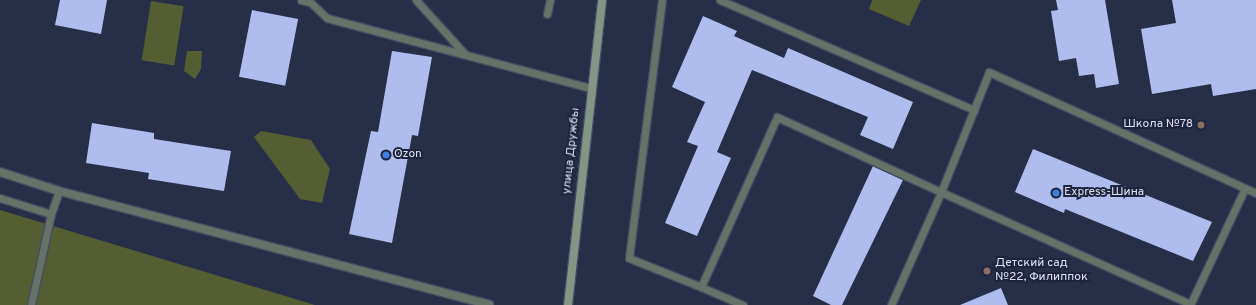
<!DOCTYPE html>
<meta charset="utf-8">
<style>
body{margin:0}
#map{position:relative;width:1256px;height:305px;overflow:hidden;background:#272e48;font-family:Overpass,sans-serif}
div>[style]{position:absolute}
.green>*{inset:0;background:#555d32;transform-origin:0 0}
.building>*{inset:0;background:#aebded;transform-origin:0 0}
.roads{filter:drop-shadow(1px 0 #444b63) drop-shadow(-1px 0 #444b63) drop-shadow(0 1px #444b63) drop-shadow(0 -1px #444b63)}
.lane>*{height:7px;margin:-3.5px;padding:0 3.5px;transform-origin:3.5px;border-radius:3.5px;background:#667167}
.street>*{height:8px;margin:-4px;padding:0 4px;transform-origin:4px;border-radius:4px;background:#667167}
.secondary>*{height:8px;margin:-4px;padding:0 4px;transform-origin:4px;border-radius:4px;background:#839686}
.dots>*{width:11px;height:11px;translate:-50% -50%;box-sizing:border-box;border:2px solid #1e243d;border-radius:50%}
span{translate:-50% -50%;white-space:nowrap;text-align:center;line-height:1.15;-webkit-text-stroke:4px #1e243d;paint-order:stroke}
.poi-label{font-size:12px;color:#dce1f2}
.right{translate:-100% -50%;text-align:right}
.left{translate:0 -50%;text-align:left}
.street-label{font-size:12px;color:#dce1f2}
</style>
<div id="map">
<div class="green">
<div style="clip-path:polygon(872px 0,921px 0,909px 26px,869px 9px)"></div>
<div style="left:151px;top:1px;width:33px;height:60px;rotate:9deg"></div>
<div style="clip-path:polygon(187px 51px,202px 51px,201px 69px,195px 79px,184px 71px)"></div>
<div style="clip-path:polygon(261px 131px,311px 140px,330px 169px,322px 203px,300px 199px,254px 137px)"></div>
<div style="clip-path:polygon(0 210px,315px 305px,0 305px)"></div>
</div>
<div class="building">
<div style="clip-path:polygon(60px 0,107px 0,101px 34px,55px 25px)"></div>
<div style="clip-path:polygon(1056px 0,1105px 0,1119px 84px,1096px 88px,1094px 74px,1079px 76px,1076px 58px,1059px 61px,1051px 11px,1058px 10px)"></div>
<div style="clip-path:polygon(1172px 0,1256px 0,1256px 89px,1213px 96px,1211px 84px,1152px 94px,1141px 29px,1176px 23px)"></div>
<div style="left:252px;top:10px;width:47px;height:68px;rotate:11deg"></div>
<div style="clip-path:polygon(703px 16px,737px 31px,734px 36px,784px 58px,788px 48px,913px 102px,893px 149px,860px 135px,868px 117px,752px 70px,717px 152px,731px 158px,697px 236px,665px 223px,698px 146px,687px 142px,705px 102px,672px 87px)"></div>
<div style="clip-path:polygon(392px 51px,432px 57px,418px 136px,412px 135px,392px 243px,349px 234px,371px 131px,378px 132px)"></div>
<div style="clip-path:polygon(92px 123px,154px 133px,154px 139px,231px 151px,224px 191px,148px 179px,149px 173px,86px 163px)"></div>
<div style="clip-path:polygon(1033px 149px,1212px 222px,1193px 261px,1065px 209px,1064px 213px,1015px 192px)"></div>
<div style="clip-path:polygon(873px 166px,903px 180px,842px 305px,831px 305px,813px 296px)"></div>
<div style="clip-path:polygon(1001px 288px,1008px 305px,960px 305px)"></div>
</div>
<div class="roads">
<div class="lane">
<div style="left:301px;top:0;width:9px;rotate:13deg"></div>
<div style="left:310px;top:2px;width:23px;rotate:43deg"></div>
<div style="left:327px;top:18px;width:273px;rotate:14.9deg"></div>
<div style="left:416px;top:0;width:72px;rotate:47.8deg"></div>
<div style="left:662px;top:0;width:260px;rotate:97.3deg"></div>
<div style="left:629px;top:258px;width:78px;rotate:21.9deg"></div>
<div style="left:720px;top:0;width:277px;rotate:23.4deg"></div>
<div style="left:547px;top:14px;width:14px;rotate:-78deg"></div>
<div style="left:0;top:198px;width:53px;rotate:17.4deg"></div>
<div style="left:51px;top:214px;width:24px;rotate:-71deg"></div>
<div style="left:31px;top:305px;width:93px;rotate:-77.6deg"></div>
<div style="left:743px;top:305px;width:46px;rotate:-156.8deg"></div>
<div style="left:701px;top:287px;width:186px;rotate:-65.9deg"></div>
<div style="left:777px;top:117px;width:180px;rotate:24.6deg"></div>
<div style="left:941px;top:192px;width:129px;rotate:-68.2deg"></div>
<div style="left:989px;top:72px;width:293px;rotate:24.4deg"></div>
<div style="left:891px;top:305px;width:124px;rotate:-66.1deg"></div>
<div style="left:941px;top:192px;width:273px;rotate:24.2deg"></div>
<div style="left:1190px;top:305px;width:129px;rotate:-64.8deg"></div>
</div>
<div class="street">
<div style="left:0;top:172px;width:62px;rotate:17.9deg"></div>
<div style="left:59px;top:191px;width:445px;rotate:14.8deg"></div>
</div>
<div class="secondary">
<div style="left:568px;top:305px;width:307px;rotate:-83.6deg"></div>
</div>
</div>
<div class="dots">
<div style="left:1201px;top:125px;background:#8d6e63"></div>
<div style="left:386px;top:155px;background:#3f7fe0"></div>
<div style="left:1056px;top:193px;background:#3f7fe0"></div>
<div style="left:987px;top:271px;background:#8d6e63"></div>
</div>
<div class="poi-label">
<span class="right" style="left:1193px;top:125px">Школа №78</span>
<span class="left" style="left:394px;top:155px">Ozon</span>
<span class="left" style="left:1064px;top:193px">Express-Шина</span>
<span class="left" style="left:995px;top:271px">Детский сад<br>№22, Филиппок</span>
</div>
<div class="street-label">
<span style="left:572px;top:151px;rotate:-84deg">улица Дружбы</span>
</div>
</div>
